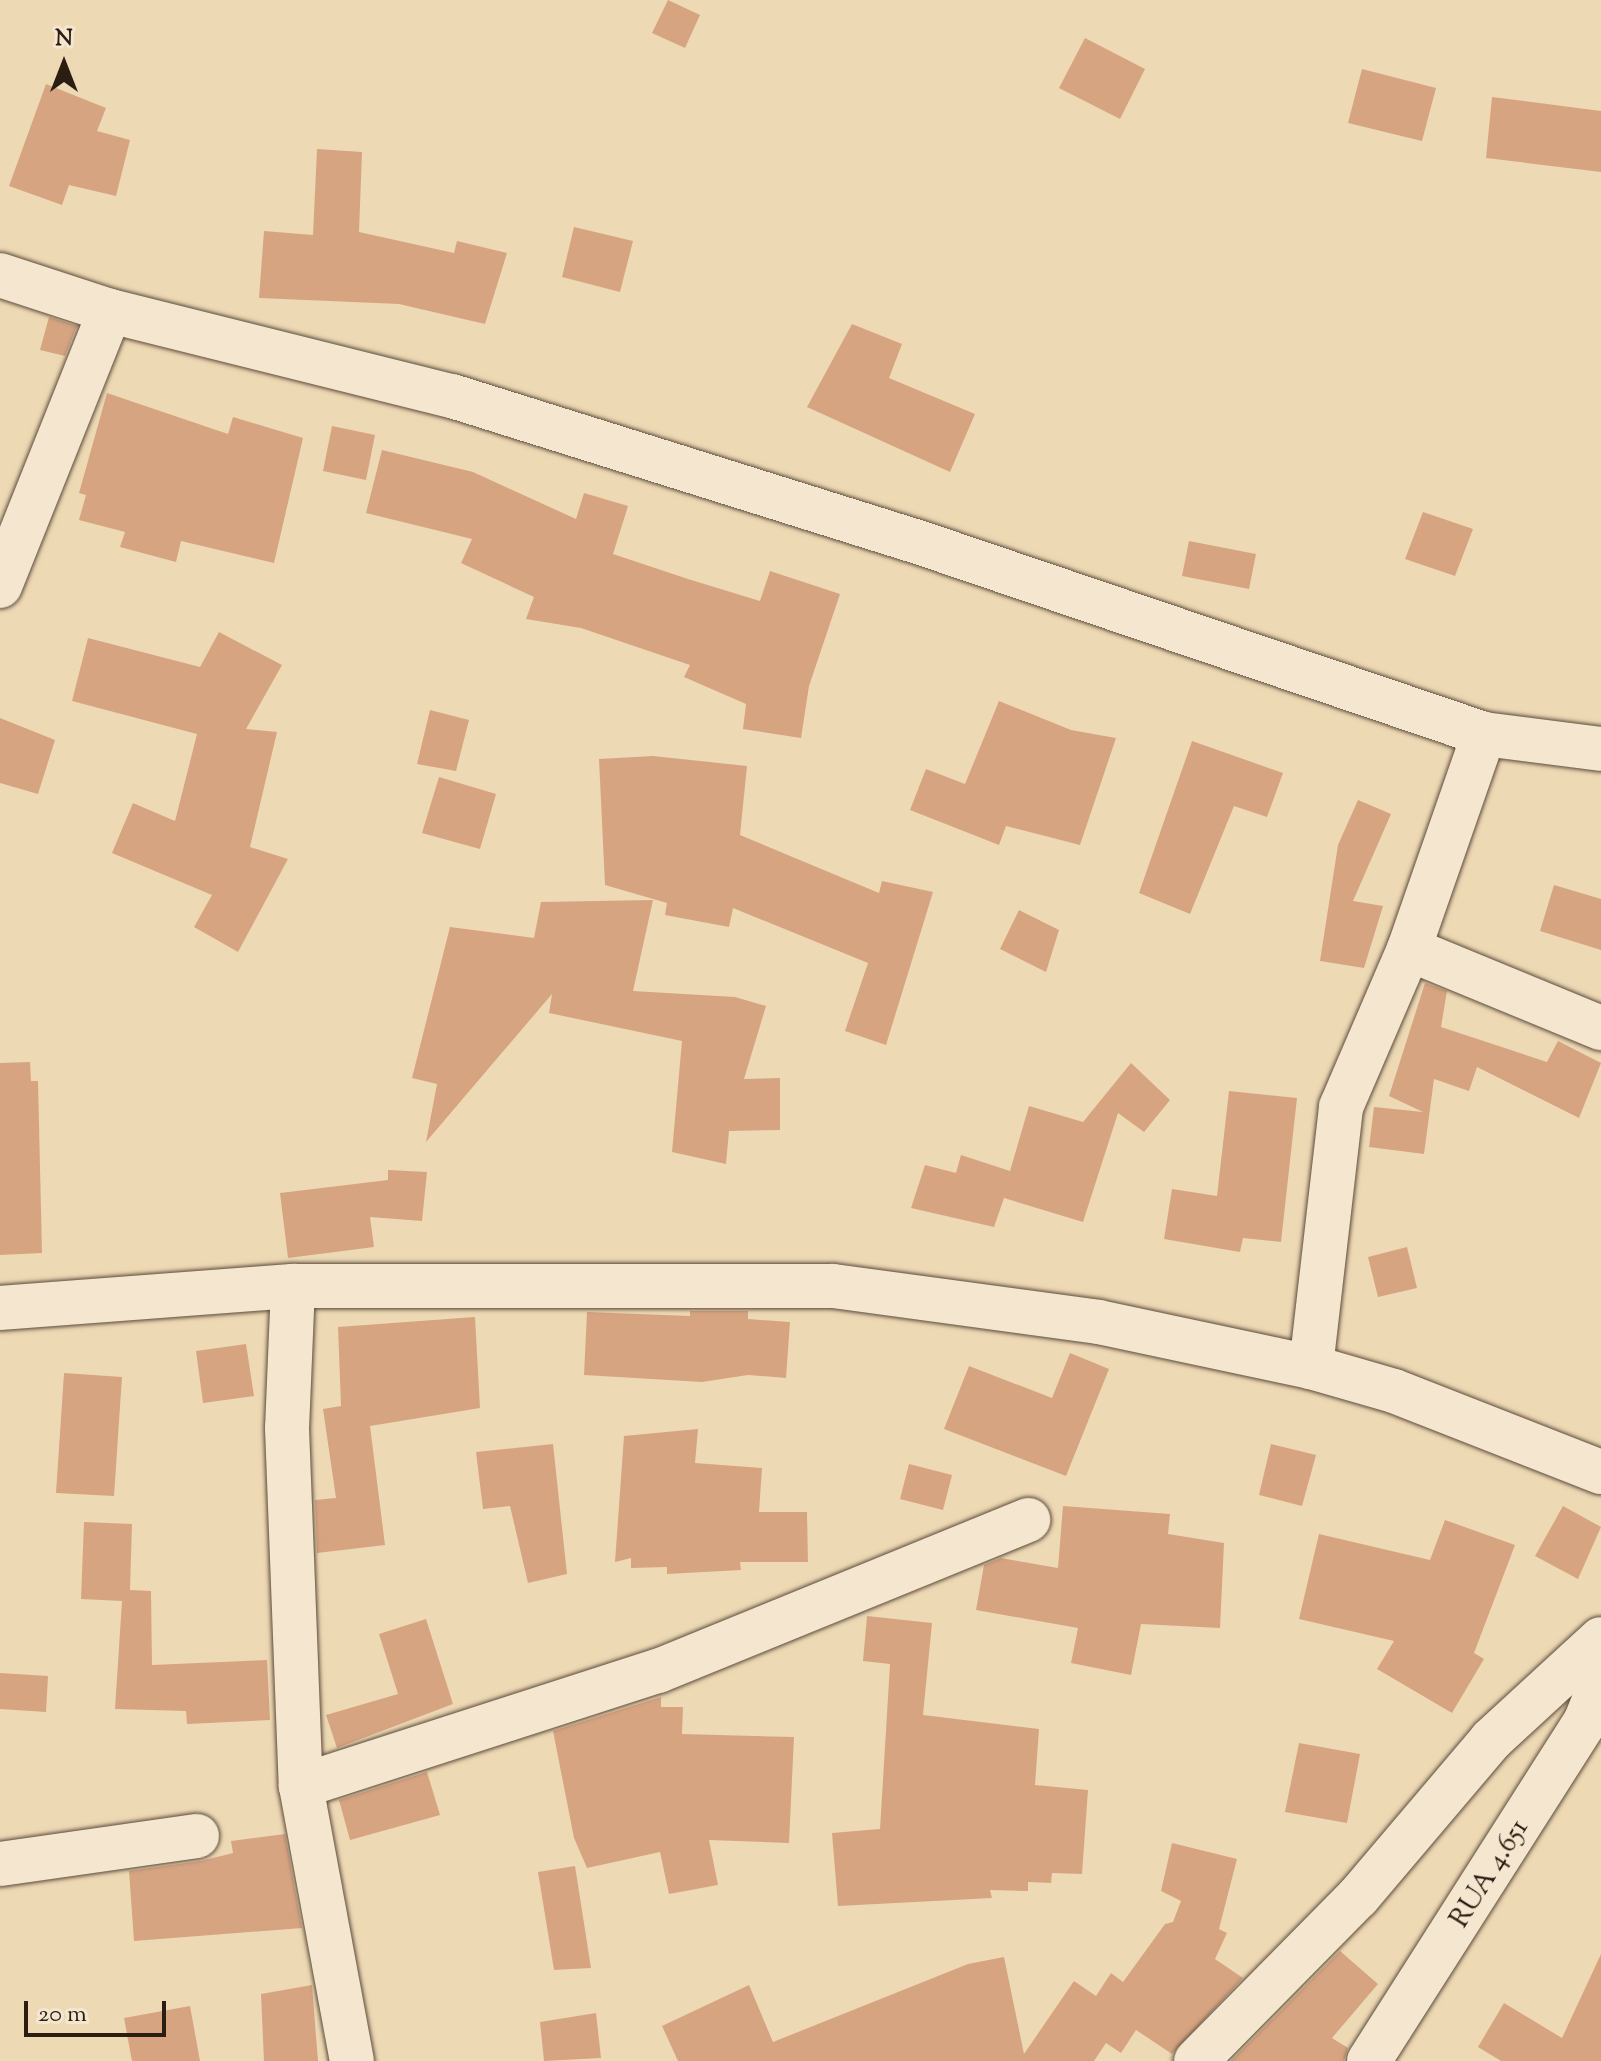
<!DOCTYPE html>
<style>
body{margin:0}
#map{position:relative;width:1601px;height:2061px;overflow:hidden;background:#eed9b5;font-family:"Sorts Mill Goudy",serif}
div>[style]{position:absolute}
.building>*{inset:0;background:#d7a482}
.roads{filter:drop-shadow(0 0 2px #5c4c3b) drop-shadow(0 0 2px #5c4c3b)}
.minor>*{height:44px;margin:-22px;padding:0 22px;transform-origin:22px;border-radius:22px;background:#f4e6cf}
span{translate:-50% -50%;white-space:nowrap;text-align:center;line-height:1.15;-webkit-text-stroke:8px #f4e6cf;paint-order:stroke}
.street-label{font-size:28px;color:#2c1d12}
.north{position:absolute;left:24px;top:24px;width:80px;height:80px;-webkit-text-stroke:6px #f4e6cf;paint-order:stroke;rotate:0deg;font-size:22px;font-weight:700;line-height:32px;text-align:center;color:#2c1d12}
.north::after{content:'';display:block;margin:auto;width:28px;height:36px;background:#2c1d12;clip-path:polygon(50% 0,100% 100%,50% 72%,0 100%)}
.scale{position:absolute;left:24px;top:2001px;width:142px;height:36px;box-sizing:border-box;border:4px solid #2c1d12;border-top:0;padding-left:10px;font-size:24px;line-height:28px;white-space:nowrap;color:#2c1d12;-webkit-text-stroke:6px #f4e6cf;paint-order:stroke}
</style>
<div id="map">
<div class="building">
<i style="clip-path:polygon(668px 0,700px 15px,685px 48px,652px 33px)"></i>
<i style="clip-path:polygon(1085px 38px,1145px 69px,1120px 119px,1059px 88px)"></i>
<i style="clip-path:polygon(1362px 69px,1436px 88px,1422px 141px,1348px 123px)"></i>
<i style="clip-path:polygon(46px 84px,106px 108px,97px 131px,130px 140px,116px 196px,69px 185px,62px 205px,9px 186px)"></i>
<i style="clip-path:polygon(1492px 97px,1601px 111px,1601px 172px,1486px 158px)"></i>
<i style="clip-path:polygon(317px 149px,362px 152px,359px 232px,454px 253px,457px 241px,507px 253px,485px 324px,399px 304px,259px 298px,264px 231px,313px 235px)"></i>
<i style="clip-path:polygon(574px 227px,633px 241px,620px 292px,562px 277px)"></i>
<i style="clip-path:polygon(49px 317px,77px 326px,65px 356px,40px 350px)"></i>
<i style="clip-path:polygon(852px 324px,902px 344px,889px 378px,975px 414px,950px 472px,807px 407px)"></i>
<i style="clip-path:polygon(107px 393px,228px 434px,233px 417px,303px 438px,274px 563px,181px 541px,176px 562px,120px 547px,125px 532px,79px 520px,86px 495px,79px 493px)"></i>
<i style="clip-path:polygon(332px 426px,375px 435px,366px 480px,323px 471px)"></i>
<i style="clip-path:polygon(382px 450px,473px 472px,576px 519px,584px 493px,628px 506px,613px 554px,688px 579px,760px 601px,770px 571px,840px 594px,809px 686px,801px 738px,743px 729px,746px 704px,684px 677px,690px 665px,581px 628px,526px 619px,534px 597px,461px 563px,472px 539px,366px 513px)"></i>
<i style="clip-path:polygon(1423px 512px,1473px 529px,1455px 576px,1405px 559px)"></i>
<i style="clip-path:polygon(1189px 541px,1256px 554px,1249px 589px,1182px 576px)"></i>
<i style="clip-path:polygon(219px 632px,282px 665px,246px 729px,277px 732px,250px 847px,288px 859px,238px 952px,194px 927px,212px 895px,112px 853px,133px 803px,175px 821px,197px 734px,72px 701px,88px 638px,200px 667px)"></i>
<i style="clip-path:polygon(999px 701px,1071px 730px,1116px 738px,1080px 845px,1006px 826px,999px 845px,910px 810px,926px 769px,965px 784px)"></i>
<i style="clip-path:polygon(430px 710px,469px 720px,456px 771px,417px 764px)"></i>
<i style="clip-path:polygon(0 718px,55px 740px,38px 794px,0 783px)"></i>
<i style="clip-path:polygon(1192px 741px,1283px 773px,1267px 817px,1234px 806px,1190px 914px,1139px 893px)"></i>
<i style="clip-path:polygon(653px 756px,747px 766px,740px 835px,879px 893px,882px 881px,933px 892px,886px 1045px,845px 1031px,868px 963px,733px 908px,729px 927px,665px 915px,667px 903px,605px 885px,599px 759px)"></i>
<i style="clip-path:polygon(439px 777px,496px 794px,480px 849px,422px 833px)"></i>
<i style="clip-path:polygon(1358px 800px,1391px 814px,1353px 901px,1383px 906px,1364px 968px,1320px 961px,1338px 845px)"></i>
<i style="clip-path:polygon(1554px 885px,1601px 899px,1601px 950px,1540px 931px)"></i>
<i style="clip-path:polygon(653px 900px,633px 991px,735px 997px,766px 1006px,744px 1079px,780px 1078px,780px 1130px,729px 1131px,726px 1164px,672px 1152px,682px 1041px,549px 1013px,552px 994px,426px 1142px,437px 1084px,412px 1078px,450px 927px,534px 938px,541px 902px)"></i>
<i style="clip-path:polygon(1019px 910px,1059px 930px,1046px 972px,1000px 949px)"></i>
<i style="clip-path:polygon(1425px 983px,1447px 991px,1441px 1027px,1547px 1062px,1558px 1041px,1601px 1063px,1579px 1118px,1477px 1067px,1469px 1091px,1434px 1079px,1424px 1154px,1369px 1147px,1374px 1107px,1423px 1112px,1389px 1096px)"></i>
<i style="clip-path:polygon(30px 1062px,31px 1081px,38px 1081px,42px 1253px,0 1255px,0 1063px)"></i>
<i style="clip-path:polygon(1131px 1063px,1170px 1100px,1144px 1132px,1118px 1113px,1083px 1222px,1004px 1198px,994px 1227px,911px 1208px,925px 1165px,956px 1173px,961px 1155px,1010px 1171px,1029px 1106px,1083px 1122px)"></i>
<i style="clip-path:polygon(1229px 1091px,1297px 1098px,1281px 1242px,1243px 1238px,1240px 1252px,1164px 1239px,1172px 1189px,1217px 1196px)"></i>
<i style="clip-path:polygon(388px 1170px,427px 1172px,422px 1221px,370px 1217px,374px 1247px,288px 1258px,280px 1193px,388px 1180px)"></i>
<i style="clip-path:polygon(1407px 1247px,1417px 1288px,1378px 1297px,1368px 1257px)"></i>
<i style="clip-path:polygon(690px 1311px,748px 1311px,748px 1319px,790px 1322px,786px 1378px,748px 1375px,702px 1382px,584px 1375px,587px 1312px,690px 1316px)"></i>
<i style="clip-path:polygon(475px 1317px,480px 1408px,370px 1426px,385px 1545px,317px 1553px,315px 1500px,336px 1498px,323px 1409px,341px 1406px,338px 1327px)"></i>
<i style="clip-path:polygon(246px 1344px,254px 1396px,203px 1403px,196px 1351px)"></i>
<i style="clip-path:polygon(1070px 1353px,1109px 1369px,1066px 1476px,944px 1429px,969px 1366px,1052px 1398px)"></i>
<i style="clip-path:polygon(64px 1373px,122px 1377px,114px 1496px,56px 1493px)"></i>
<i style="clip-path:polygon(698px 1429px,695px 1463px,762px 1468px,759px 1512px,807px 1512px,808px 1562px,740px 1562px,741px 1570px,667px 1574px,667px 1567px,631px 1568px,631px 1558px,615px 1562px,624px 1436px)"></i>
<i style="clip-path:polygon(553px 1444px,567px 1574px,528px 1583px,510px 1506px,483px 1509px,476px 1452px)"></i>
<i style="clip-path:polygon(1271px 1444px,1316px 1455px,1302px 1506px,1259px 1495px)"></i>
<i style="clip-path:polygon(909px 1464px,952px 1475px,943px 1510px,900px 1499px)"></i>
<i style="clip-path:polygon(1063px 1506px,1170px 1514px,1168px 1534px,1224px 1543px,1220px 1628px,1141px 1624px,1131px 1675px,1071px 1663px,1078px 1628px,976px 1610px,984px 1565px,1001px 1558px,1058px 1568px)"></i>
<i style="clip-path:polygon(1563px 1506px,1601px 1527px,1578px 1579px,1535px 1556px)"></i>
<i style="clip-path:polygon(1445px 1520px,1515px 1545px,1474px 1653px,1484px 1659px,1452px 1713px,1377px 1669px,1394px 1641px,1299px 1619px,1319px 1534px,1430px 1560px)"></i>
<i style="clip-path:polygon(84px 1522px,132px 1524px,130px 1590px,151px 1591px,152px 1665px,267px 1660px,270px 1720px,187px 1724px,186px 1711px,115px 1709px,122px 1601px,81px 1599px)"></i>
<i style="clip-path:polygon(867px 1616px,932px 1623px,923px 1715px,1039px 1729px,1035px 1785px,1088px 1790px,1082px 1874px,1052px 1873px,1051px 1883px,1028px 1882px,1028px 1891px,990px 1890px,992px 1898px,838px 1906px,832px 1833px,880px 1829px,890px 1664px,863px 1661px)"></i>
<i style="clip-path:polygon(426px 1619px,453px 1704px,337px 1748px,326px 1715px,398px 1694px,379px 1634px)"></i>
<i style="clip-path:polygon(0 1673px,48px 1676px,46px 1712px,0 1709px)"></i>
<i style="clip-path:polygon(661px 1697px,661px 1707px,683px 1707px,682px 1734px,794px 1737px,789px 1843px,709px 1840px,718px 1885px,669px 1894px,660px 1852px,587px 1868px,574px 1838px,553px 1731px)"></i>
<i style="clip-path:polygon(1299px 1743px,1360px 1754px,1347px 1823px,1285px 1812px)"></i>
<i style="clip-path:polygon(427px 1772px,440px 1815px,350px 1840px,339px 1800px)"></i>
<i style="clip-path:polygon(285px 1834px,302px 1928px,134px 1941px,129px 1871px,201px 1861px,233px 1853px,231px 1841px)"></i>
<i style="clip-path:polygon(1172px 1843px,1237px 1859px,1219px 1929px,1227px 1933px,1215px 1959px,1243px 1978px,1172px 2054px,1136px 2030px,1121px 2053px,1106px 2043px,1094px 2061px,678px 2061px,662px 2026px,749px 1985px,773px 2042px,968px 1964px,1004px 1957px,1024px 2054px,1074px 1981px,1096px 1996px,1111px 1973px,1123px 1982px,1165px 1924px,1173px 1922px,1181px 1901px,1161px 1891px)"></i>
<i style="clip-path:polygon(575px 1866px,591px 1968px,554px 1970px,538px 1872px)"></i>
<i style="clip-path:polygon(1340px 1951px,1378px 1984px,1332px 2038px,1348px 2048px,1344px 2061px,1231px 2061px)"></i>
<i style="clip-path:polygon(1601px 1954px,1601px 2061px,1501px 2061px,1478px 2047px,1504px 2003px,1562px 2038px)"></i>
<i style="clip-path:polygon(312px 1985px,318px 2061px,264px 2061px,261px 1994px)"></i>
<i style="clip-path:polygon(190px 2006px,200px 2061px,132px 2061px,124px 2018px)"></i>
<i style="clip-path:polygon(596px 2013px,601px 2058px,544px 2061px,540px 2022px)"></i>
</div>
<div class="roads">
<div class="minor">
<i style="left:0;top:275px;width:116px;rotate:18.1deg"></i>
<i style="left:110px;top:311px;width:352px;rotate:14deg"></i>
<i style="left:452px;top:396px;width:491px;rotate:17.4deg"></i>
<i style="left:921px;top:543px;width:595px;rotate:18.74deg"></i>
<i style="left:1484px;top:734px;width:118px;rotate:7.3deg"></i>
<i style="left:0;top:586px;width:296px;rotate:-68.2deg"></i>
<i style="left:1409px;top:949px;width:208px;rotate:22.4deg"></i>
<i style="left:293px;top:1286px;width:142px;rotate:92.4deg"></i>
<i style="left:287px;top:1428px;width:358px;rotate:87.8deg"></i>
<i style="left:301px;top:1786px;width:280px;rotate:79.5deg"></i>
<i style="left:0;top:1308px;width:294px;rotate:-4.3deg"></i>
<i style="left:293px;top:1286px;width:540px"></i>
<i style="left:833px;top:1286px;width:268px;rotate:7.7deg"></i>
<i style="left:1099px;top:1322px;width:217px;rotate:12deg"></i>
<i style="left:1311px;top:1367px;width:262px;rotate:-83.4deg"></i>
<i style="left:1341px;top:1107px;width:172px;rotate:-66.7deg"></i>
<i style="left:1409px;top:949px;width:228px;rotate:-70.8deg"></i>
<i style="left:1311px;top:1367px;width:86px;rotate:16.1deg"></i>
<i style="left:1394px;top:1391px;width:222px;rotate:21.4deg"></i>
<i style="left:301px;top:1786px;width:375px;rotate:-17.9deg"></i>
<i style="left:658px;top:1671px;width:400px;rotate:-22.2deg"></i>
<i style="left:0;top:1864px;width:199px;rotate:-8.1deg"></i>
<i style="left:1196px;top:2061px;width:231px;rotate:-45.4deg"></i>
<i style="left:1358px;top:1897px;width:206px;rotate:-49.7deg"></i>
<i style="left:1491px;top:1740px;width:149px;rotate:-42.6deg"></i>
<i style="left:1369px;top:2061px;width:404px;rotate:-57.5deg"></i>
<i style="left:1586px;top:1720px;width:41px;rotate:-68.5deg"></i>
</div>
</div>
<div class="street-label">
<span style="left:1490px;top:1874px;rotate:-58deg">RUA 4.651</span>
</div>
<div class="north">N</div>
<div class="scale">20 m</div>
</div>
